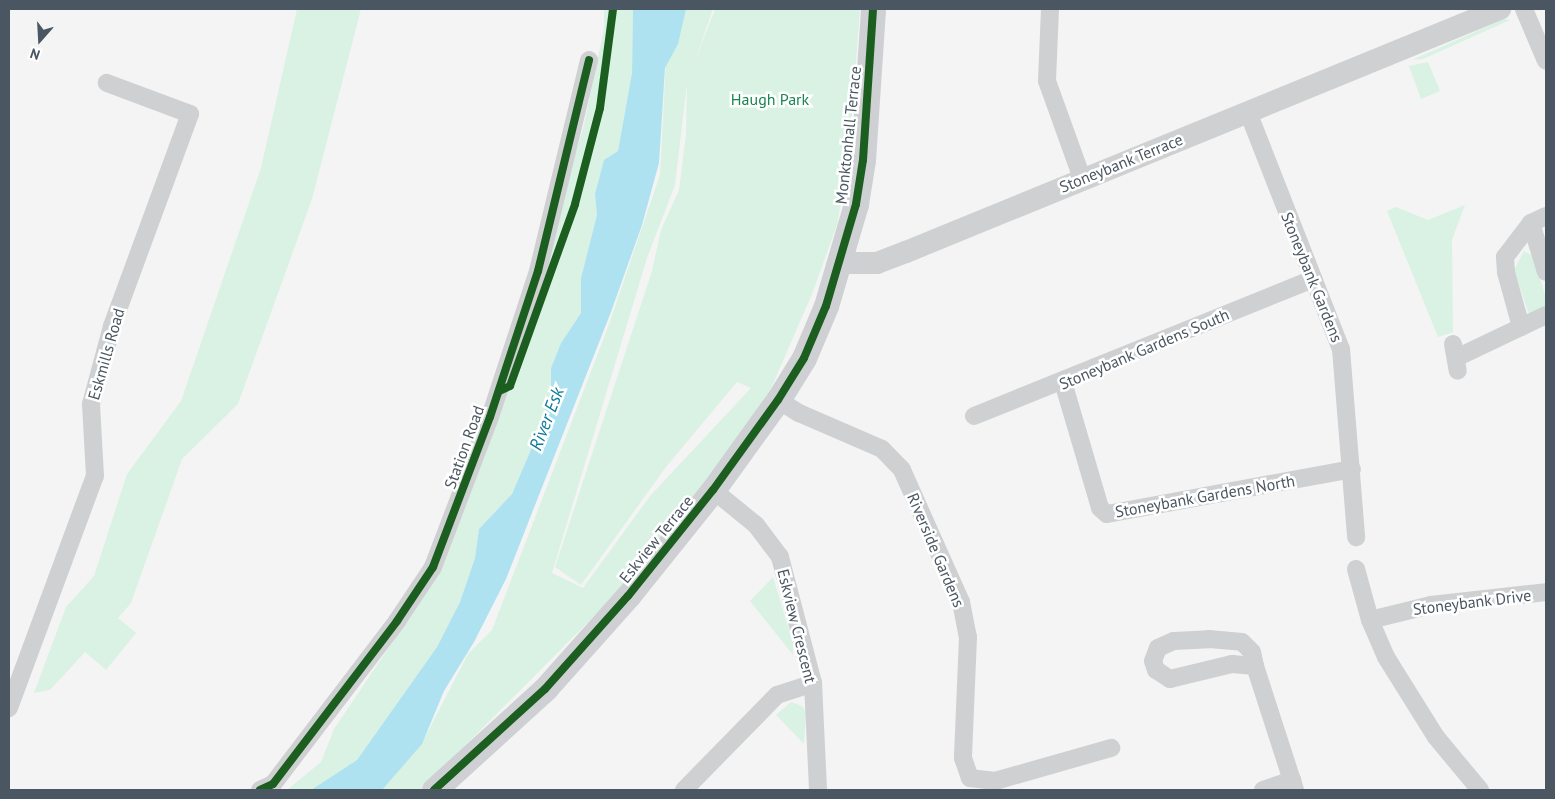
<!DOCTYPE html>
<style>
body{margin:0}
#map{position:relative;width:1555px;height:799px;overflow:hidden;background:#f4f4f4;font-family:"PT Sans",sans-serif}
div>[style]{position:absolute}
.green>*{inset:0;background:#d9f2e3}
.water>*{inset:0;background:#aee2f0}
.minor>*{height:18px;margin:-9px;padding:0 9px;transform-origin:9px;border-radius:9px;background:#ced0d2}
.tertiary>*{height:22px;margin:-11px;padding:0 11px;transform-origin:11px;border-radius:11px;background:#ced0d2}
.secondary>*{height:25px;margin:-12.5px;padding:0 12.5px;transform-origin:12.5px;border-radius:12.5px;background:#ced0d4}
.cycleway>*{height:8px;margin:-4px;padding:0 4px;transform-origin:4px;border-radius:4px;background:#1b5e20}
span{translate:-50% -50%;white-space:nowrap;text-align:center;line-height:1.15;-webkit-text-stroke:5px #fff;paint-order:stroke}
.park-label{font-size:16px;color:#17864f}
.street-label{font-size:16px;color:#4a5661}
.water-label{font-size:18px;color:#0c7c9b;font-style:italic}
.frame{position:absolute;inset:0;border:10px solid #4a5661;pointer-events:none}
.north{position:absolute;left:15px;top:15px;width:50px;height:50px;-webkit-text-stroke:4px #fff;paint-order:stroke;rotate:199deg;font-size:14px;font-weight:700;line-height:20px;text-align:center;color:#4a5661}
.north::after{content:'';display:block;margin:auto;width:18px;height:22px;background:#4a5661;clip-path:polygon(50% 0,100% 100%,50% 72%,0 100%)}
</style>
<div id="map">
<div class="green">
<i style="clip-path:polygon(297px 9px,361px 9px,312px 199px,238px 404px,182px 459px,131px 603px,118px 618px,136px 633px,106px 670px,85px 652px,50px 690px,34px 693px,66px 607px,94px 576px,127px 474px,181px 401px,261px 168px)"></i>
<i style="clip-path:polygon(604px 9px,633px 9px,632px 73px,618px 151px,604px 160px,595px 194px,597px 215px,581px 278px,581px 313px,561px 343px,551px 368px,551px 388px,538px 433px,512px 494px,479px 529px,475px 558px,460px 602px,437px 647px,357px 760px,311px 790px,287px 790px,321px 762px,334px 729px,439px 573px,508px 377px,584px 125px,604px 29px)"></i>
<i style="clip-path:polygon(evenodd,683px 9px,713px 9px,695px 61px,715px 9px,860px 9px,849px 153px,837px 225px,812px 294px,769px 393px,738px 440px,608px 602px,421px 790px,380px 790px,422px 743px,468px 654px,492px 630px,608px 327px,660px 175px,666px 61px,683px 9px,687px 83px,686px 134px,679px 190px,661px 230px,652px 271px,555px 567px,581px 585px,666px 467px,737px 382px,751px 388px,650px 496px,583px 588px,552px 573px,647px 258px,675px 185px,687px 83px)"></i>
<i style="clip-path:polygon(1504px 19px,1510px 20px,1423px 59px,1412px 60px)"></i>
<i style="clip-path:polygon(1428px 62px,1440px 91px,1421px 99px,1409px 66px)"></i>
<i style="clip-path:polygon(1465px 205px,1452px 240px,1453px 332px,1438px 337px,1387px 211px,1396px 207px,1428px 220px)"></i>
<i style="clip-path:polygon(1524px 251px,1533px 256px,1546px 298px,1546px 313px,1530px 317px,1514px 270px)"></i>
<i style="clip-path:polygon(773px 577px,793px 643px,793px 655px,750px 601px)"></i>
<i style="clip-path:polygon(791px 702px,802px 706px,806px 712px,804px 744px,776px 715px)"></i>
</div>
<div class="water">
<i style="clip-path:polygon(633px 9px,686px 9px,678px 44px,665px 68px,659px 163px,642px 225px,611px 312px,506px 579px,474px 642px,444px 691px,422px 744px,382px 790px,311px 790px,357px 760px,437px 647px,460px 602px,475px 558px,479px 529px,512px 494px,538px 433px,551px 388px,551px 368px,561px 343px,581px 313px,581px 278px,597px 215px,595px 194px,604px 160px,618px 151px,632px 73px)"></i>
</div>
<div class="minor">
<i style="left:1050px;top:9px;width:72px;rotate:92.4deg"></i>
<i style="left:1047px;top:81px;width:103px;rotate:70.2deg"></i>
<i style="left:1524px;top:9px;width:56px;rotate:67.1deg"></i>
<i style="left:1248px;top:112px;width:255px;rotate:68.6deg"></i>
<i style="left:1341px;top:349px;width:189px;rotate:85.4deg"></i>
<i style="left:1546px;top:216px;width:17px;rotate:155deg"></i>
<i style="left:1531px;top:223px;width:51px;rotate:73deg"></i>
<i style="left:1521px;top:327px;width:57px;rotate:-105.3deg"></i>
<i style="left:1506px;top:272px;width:15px;rotate:-94deg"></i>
<i style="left:1505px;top:257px;width:43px;rotate:-52.6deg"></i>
<i style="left:1453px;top:344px;width:27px;rotate:80deg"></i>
<i style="left:1456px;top:358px;width:100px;rotate:-25.5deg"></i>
<i style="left:1063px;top:382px;width:131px;rotate:73.6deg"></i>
<i style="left:1100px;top:508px;width:9px;rotate:41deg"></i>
<i style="left:1107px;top:514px;width:249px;rotate:-10.4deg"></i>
<i style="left:778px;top:400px;width:25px;rotate:32deg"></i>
<i style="left:799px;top:413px;width:90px;rotate:23.4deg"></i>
<i style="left:882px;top:449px;width:29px;rotate:46deg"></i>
<i style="left:902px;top:470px;width:145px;rotate:65.9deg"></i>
<i style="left:961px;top:602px;width:36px;rotate:79deg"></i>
<i style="left:968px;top:637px;width:121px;rotate:92.4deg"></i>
<i style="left:963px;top:758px;width:21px;rotate:71deg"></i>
<i style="left:970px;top:778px;width:25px;rotate:7deg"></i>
<i style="left:995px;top:781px;width:121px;rotate:-15.9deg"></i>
<i style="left:974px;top:416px;width:366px;rotate:-22deg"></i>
<i style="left:713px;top:490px;width:55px;rotate:39.1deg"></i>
<i style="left:756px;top:525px;width:40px;rotate:53deg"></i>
<i style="left:780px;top:557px;width:130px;rotate:75.3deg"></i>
<i style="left:813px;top:683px;width:107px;rotate:87.3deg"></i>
<i style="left:1356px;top:569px;width:53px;rotate:74.6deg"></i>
<i style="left:1370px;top:620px;width:40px;rotate:66.6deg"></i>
<i style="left:1386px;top:657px;width:94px;rotate:58deg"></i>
<i style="left:1436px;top:737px;width:69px;rotate:50.3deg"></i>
<i style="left:1370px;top:620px;width:63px;rotate:-13.8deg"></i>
<i style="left:1431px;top:605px;width:116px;rotate:-6.4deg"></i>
<i style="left:1209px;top:639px;width:33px;rotate:5deg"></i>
<i style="left:1242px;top:642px;width:14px;rotate:45deg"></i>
<i style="left:1252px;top:652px;width:14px;rotate:78deg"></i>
<i style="left:1255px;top:666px;width:23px;rotate:-175deg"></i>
<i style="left:1232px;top:664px;width:64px;rotate:166.4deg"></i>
<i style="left:1170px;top:679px;width:17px;rotate:-147deg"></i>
<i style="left:1156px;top:670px;width:9px;rotate:-108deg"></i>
<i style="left:1153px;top:661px;width:14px;rotate:-69deg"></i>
<i style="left:1158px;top:648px;width:17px;rotate:-24deg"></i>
<i style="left:1174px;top:641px;width:35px;rotate:-3deg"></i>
<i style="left:1255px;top:666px;width:130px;rotate:72.1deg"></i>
<i style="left:9px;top:708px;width:247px;rotate:-69.7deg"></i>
<i style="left:95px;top:476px;width:72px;rotate:-93.2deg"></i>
<i style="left:91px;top:404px;width:81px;rotate:-74.9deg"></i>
<i style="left:112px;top:326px;width:226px;rotate:-69.8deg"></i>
<i style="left:190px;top:114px;width:89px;rotate:-159.5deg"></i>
<i style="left:260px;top:790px;width:14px;rotate:-25deg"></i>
<i style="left:273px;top:784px;width:205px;rotate:-52.7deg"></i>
<i style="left:397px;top:621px;width:65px;rotate:-56.3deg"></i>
<i style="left:433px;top:567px;width:160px;rotate:-69.2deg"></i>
<i style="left:490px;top:417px;width:154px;rotate:-71.8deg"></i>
<i style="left:538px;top:271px;width:217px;rotate:-76.4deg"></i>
<i style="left:684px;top:790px;width:133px;rotate:-45.6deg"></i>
<i style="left:777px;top:695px;width:38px;rotate:-18deg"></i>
<i style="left:1263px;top:790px;width:31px;rotate:-19deg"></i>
</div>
<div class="tertiary">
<i style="left:840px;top:263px;width:37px"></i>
<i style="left:877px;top:263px;width:31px;rotate:-21deg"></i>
<i style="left:906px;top:252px;width:642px;rotate:-22.25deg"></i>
</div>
<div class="secondary">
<i style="left:434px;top:790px;width:150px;rotate:-42.3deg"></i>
<i style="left:545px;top:689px;width:125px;rotate:-48.3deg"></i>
<i style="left:628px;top:596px;width:136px;rotate:-51.3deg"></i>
<i style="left:713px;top:490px;width:111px;rotate:-54.2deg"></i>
<i style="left:778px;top:400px;width:49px;rotate:-58.2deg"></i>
<i style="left:804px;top:358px;width:56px;rotate:-67.1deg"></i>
<i style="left:826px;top:306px;width:106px;rotate:-73.6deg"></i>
<i style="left:856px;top:204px;width:45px;rotate:-81deg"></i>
<i style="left:863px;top:160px;width:151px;rotate:-86.2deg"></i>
</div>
<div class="cycleway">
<i style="left:499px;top:391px;width:12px;rotate:-24deg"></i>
<i style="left:510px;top:386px;width:193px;rotate:-70.3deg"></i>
<i style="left:575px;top:204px;width:99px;rotate:-75.4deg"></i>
<i style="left:600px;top:108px;width:100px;rotate:-82.5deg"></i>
<i style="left:260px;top:790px;width:14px;rotate:-25deg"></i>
<i style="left:273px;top:784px;width:205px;rotate:-52.7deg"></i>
<i style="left:397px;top:621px;width:65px;rotate:-56.3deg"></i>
<i style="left:433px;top:567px;width:160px;rotate:-69.2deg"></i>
<i style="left:490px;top:417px;width:154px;rotate:-71.8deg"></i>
<i style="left:538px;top:271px;width:217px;rotate:-76.4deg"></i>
<i style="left:434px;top:790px;width:150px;rotate:-42.3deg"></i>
<i style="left:545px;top:689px;width:125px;rotate:-48.3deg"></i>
<i style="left:628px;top:596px;width:136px;rotate:-51.3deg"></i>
<i style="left:713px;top:490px;width:111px;rotate:-54.2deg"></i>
<i style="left:778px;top:400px;width:49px;rotate:-58.2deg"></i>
<i style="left:804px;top:358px;width:56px;rotate:-67.1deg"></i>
<i style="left:826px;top:306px;width:106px;rotate:-73.6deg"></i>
<i style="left:856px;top:204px;width:45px;rotate:-81deg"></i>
<i style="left:863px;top:160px;width:151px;rotate:-86.2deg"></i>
</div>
<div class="park-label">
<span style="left:770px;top:99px">Haugh Park</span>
</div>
<div class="street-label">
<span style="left:848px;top:135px;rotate:-84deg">Monktonhall Terrace</span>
<span style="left:1121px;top:163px;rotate:-22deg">Stoneybank Terrace</span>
<span style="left:1312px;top:277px;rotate:68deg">Stoneybank Gardens</span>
<span style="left:1144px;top:349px;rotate:-23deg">Stoneybank Gardens South</span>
<span style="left:106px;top:354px;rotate:-74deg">Eskmills Road</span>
<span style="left:464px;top:447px;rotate:-70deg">Station Road</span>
<span style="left:1205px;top:496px;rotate:-10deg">Stoneybank Gardens North</span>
<span style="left:656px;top:539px;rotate:-51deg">Eskview Terrace</span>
<span style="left:936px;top:550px;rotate:67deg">Riverside Gardens</span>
<span style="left:1472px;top:602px;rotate:-7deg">Stoneybank Drive</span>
<span style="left:797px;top:626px;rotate:76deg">Eskview Crescent</span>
</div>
<div class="water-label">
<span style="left:547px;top:419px;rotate:-69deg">River Esk</span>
</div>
<div class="frame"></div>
<div class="north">N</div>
</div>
